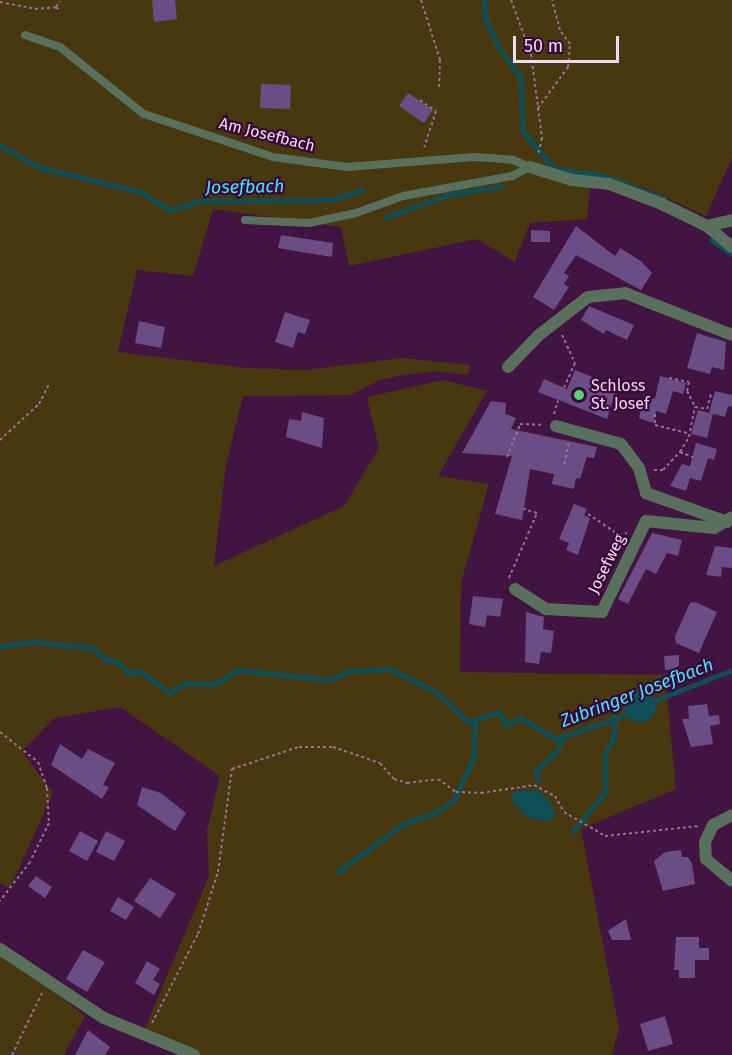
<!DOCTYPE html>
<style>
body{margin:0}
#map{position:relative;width:732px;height:1055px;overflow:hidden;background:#421442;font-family:"Fira Sans",sans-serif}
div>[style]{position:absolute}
.green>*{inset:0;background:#48380f}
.water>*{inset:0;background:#0f5058}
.round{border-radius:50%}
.stream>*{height:4.5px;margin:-2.25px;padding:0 2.25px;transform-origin:2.25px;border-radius:2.25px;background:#0f5058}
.building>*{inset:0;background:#6b4d86}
.path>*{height:2px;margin-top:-1px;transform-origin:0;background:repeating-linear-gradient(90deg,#967196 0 3px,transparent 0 6px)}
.lane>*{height:8px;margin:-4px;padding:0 4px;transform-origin:4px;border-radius:4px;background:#59715c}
.street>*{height:12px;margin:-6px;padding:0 6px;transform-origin:6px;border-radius:6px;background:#59715c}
.dots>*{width:16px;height:16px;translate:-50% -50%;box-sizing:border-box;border:3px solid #370837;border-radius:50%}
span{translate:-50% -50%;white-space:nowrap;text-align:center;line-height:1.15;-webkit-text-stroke:4.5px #370837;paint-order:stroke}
.street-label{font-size:16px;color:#f5d8f3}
.poi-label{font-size:16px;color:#f5d8f3}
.left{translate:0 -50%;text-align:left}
.water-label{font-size:18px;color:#41e9fe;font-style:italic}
.scale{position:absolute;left:513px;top:36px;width:106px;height:27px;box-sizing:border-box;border:3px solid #f5d8f3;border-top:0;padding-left:8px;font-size:18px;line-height:21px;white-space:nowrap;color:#f5d8f3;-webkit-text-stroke:4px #370837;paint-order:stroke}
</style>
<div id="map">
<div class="green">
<i style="clip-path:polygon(evenodd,0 0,732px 0,732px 158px,706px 216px,643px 187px,591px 177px,587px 219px,530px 223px,515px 262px,477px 239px,349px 266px,341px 227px,213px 209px,193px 276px,137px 270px,118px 352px,247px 368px,306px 370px,402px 358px,470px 365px,468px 375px,438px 371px,403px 375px,380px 380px,350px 395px,243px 396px,226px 465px,214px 566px,344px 506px,379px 448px,367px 397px,443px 380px,487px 391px,438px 476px,489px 484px,461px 583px,460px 672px,665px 675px,676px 789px,581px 829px,619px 1028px,612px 1055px,191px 1055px,142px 1035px,209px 876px,207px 830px,220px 776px,120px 707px,54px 718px,22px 751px,53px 793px,10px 888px,0 883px,0 0,539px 790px,546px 822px,525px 816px,515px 791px,539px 790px)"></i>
<i style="clip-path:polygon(0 949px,85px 1016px,64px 1055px,0 1055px)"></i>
</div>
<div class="water">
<i class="round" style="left:624px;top:690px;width:32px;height:32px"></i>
<i style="clip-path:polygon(539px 790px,553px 806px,555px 817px,546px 822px,525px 816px,510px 798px,515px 791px)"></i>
</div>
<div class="stream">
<i style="left:485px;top:0;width:19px;rotate:87deg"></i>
<i style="left:486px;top:19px;width:31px;rotate:65deg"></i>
<i style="left:499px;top:47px;width:37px;rotate:54deg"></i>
<i style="left:521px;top:77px;width:54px;rotate:87.9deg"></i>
<i style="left:523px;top:131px;width:47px;rotate:50.2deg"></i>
<i style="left:0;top:145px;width:44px;rotate:30.1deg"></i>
<i style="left:38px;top:167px;width:106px;rotate:13.6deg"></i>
<i style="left:141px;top:192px;width:34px;rotate:32deg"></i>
<i style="left:170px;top:210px;width:30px;rotate:-17deg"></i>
<i style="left:199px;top:201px;width:132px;rotate:-0.4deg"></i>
<i style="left:331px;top:200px;width:32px;rotate:-18deg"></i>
<i style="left:551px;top:168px;width:56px;rotate:8.3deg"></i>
<i style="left:606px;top:176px;width:63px;rotate:21.3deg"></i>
<i style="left:386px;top:217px;width:66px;rotate:-19.5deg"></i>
<i style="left:448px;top:195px;width:54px;rotate:-9.6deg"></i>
<i style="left:712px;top:240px;width:24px;rotate:35deg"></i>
<i style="left:0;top:646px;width:35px;rotate:-7deg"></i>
<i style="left:35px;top:642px;width:59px;rotate:5.8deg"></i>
<i style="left:94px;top:648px;width:16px;rotate:45deg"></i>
<i style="left:105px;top:659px;width:16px;rotate:15deg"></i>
<i style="left:120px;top:663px;width:13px;rotate:51deg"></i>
<i style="left:128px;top:673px;width:12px;rotate:-9deg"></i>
<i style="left:140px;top:671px;width:37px;rotate:36deg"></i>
<i style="left:170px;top:693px;width:18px;rotate:-34deg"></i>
<i style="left:185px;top:683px;width:30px;rotate:2deg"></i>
<i style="left:215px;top:684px;width:27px;rotate:-31deg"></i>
<i style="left:238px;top:670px;width:91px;rotate:6.3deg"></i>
<i style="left:328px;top:680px;width:24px;rotate:-22deg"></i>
<i style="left:350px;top:671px;width:40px;rotate:-2.9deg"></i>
<i style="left:390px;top:669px;width:48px;rotate:26deg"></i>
<i style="left:433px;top:690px;width:48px;rotate:41.6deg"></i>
<i style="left:469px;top:722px;width:32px;rotate:-18deg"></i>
<i style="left:499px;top:712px;width:15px;rotate:58deg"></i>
<i style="left:507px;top:725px;width:15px;rotate:-28deg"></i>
<i style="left:520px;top:718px;width:43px;rotate:29.6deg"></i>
<i style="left:557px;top:739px;width:75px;rotate:-19.4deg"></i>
<i style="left:654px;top:701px;width:84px;rotate:-21.7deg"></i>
<i style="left:538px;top:781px;width:11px;rotate:-100deg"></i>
<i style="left:536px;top:770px;width:28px;rotate:-42deg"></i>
<i style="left:557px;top:751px;width:16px;rotate:-68deg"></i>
<i style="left:573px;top:831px;width:50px;rotate:-50.6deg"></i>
<i style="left:605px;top:792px;width:37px;rotate:-90deg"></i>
<i style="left:605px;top:755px;width:20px;rotate:-63deg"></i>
<i style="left:614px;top:737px;width:20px;rotate:-90deg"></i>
<i style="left:338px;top:872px;width:81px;rotate:-36.4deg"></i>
<i style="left:403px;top:824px;width:34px;rotate:-19deg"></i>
<i style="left:435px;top:813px;width:23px;rotate:-34deg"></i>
<i style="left:454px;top:800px;width:45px;rotate:-65.1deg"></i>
<i style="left:473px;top:759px;width:37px;rotate:-87deg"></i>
</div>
<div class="building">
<i style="clip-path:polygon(152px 0,175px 0,177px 19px,154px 22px)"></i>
<i style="clip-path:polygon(261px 84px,291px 85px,290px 109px,260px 108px)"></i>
<i style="clip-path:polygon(408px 93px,433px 110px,424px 123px,399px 106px)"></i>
<i style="clip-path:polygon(576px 226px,615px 256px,620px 248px,641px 261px,652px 273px,641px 290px,576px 255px,564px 273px,569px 276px,564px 284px,569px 287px,554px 310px,533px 297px)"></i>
<i style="clip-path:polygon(531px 230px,550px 231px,550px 242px,531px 242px)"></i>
<i style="clip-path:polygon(281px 235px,333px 243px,332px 257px,278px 248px)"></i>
<i style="clip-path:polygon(589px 306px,634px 325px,627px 340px,606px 330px,604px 334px,581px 320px)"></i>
<i style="clip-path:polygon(285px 312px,310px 320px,305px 334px,298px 332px,293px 348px,275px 342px)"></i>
<i style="clip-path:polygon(139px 321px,165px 327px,161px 348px,135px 343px)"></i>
<i style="clip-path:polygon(697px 333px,726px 342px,724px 370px,712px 367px,710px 374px,687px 368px)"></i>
<i style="clip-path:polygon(575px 370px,617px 387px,607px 419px,538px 392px,544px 379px,567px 389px)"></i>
<i style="clip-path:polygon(660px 376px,686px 383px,683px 394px,673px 391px,666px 414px,656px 411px,653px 423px,639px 418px,644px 396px,655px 399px)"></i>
<i style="clip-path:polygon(715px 391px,732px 395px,732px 407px,728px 406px,725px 417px,709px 413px)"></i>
<i style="clip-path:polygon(491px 401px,506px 403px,505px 414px,516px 418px,511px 429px,597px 447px,594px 458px,587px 457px,580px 479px,576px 478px,574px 489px,552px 484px,554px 474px,530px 469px,522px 520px,495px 514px,512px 456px,462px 453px)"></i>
<i style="clip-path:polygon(698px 410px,713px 414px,707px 438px,691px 434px)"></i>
<i style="clip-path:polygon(302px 412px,324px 418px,322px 448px,286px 437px,289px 419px,301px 421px)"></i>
<i style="clip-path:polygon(696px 443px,717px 449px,714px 460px,708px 458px,701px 481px,690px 478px,686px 491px,670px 486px,682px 464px,690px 466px)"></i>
<i style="clip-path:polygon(574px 504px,587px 509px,584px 515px,590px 518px,578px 555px,566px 550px,569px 543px,559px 539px)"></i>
<i style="clip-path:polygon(652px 533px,682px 540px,678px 556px,667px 553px,656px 574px,646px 569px,628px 604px,618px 599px)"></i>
<i style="clip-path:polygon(715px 546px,732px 548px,732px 568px,722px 567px,721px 577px,706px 575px)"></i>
<i style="clip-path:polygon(473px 596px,503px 599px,500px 617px,487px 615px,485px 627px,469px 624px)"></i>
<i style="clip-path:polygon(695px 602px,717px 612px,699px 653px,676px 643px,675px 636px,690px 603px)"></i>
<i style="clip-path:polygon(526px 612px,544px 617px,543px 629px,554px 631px,551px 653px,541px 652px,539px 664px,525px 662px)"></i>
<i style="clip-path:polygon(679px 655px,679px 669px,665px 670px,664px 656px)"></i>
<i style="clip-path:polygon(707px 704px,709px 716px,719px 715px,720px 724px,710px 726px,713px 744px,691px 747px,682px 719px,689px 719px,688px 706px)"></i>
<i style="clip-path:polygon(60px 744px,82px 759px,88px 749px,115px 763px,103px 785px,109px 787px,102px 799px,51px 765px)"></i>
<i style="clip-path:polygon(142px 787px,161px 793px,186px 813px,175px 831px,137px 805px)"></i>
<i style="clip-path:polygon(80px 831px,98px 841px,87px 861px,69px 851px)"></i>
<i style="clip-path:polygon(106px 831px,125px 841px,114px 861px,96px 852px)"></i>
<i style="clip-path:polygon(681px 850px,682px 857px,688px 857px,692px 864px,695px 884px,663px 891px,654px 861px,665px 852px)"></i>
<i style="clip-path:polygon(36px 876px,52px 887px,45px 898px,28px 886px)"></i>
<i style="clip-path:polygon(150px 878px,176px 894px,160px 918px,134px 901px)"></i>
<i style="clip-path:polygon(118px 897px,134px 907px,126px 920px,110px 911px)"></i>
<i style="clip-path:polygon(626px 919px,631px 940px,612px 940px,608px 931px)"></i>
<i style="clip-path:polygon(676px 937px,699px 937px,699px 948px,709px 948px,709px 960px,695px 960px,695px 978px,679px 978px,679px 970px,674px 970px)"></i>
<i style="clip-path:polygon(83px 950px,105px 962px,87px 992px,66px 979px)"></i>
<i style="clip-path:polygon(147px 961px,160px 969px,153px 980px,160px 984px,154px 995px,135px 983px)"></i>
<i style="clip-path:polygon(665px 1016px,673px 1044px,648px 1051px,640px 1024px)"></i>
<i style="clip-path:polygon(88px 1030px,110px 1047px,105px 1055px,75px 1055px)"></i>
</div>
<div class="path">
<i style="left:421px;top:0;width:63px;rotate:72.4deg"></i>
<i style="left:440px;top:60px;width:29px;rotate:92deg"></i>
<i style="left:511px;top:0;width:58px;rotate:69.7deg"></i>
<i style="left:531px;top:54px;width:85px;rotate:82.5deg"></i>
<i style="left:542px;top:138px;width:17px;rotate:103deg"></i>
<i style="left:0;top:2px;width:36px;rotate:11deg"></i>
<i style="left:35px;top:9px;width:21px;rotate:-5deg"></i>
<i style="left:56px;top:7px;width:6px;rotate:45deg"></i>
<i style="left:56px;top:7px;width:7px;rotate:-56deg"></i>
<i style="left:420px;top:100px;width:19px;rotate:35deg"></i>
<i style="left:436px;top:111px;width:38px;rotate:108deg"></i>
<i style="left:538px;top:108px;width:51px;rotate:-53.8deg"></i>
<i style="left:568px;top:67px;width:23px;rotate:-85deg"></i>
<i style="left:570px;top:44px;width:17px;rotate:-126deg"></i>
<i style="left:560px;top:30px;width:31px;rotate:-105deg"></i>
<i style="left:562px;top:335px;width:31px;rotate:65deg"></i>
<i style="left:575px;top:363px;width:27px;rotate:114deg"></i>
<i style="left:669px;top:378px;width:20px;rotate:11deg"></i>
<i style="left:689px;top:382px;width:9px;rotate:103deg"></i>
<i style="left:687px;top:391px;width:18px;rotate:63deg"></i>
<i style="left:554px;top:414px;width:14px;rotate:-73deg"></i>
<i style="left:655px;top:414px;width:11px;rotate:90deg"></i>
<i style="left:655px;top:425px;width:36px;rotate:14deg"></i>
<i style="left:0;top:440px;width:53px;rotate:-42.7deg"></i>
<i style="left:39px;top:404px;width:22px;rotate:-63deg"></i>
<i style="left:680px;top:452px;width:14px;rotate:21deg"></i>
<i style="left:507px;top:457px;width:35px;rotate:-68deg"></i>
<i style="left:520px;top:424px;width:24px;rotate:2deg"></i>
<i style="left:564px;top:464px;width:23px;rotate:-77deg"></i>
<i style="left:654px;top:470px;width:9px"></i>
<i style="left:663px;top:470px;width:25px;rotate:-47deg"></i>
<i style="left:680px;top:452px;width:17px;rotate:-59deg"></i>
<i style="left:689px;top:437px;width:31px;rotate:-79deg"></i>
<i style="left:695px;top:407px;width:12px;rotate:9deg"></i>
<i style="left:707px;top:409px;width:16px;rotate:-75deg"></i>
<i style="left:588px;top:514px;width:37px;rotate:34deg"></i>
<i style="left:619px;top:535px;width:8px;rotate:-14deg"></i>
<i style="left:509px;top:578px;width:71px;rotate:-66.7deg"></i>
<i style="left:537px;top:513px;width:14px;rotate:-163deg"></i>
<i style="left:0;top:732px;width:48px;rotate:38.3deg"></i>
<i style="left:38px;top:762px;width:28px;rotate:71deg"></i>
<i style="left:47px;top:788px;width:35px;rotate:87deg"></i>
<i style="left:49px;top:823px;width:43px;rotate:116deg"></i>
<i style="left:30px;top:862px;width:49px;rotate:127.6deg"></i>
<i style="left:152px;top:1023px;width:100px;rotate:-62.7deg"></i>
<i style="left:198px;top:934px;width:65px;rotate:-72.1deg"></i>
<i style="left:218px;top:872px;width:104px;rotate:-82.3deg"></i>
<i style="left:232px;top:769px;width:71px;rotate:-18.2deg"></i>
<i style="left:299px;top:747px;width:34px"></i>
<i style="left:333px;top:747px;width:50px;rotate:18.8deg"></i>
<i style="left:380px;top:763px;width:21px;rotate:49deg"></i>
<i style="left:394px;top:779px;width:14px;rotate:17deg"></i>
<i style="left:407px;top:783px;width:31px;rotate:-7deg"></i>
<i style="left:438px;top:779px;width:22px;rotate:36deg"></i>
<i style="left:456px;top:792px;width:25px;rotate:2deg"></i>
<i style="left:481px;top:793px;width:54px;rotate:-8.6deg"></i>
<i style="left:534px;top:785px;width:24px;rotate:28deg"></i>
<i style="left:555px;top:796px;width:18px;rotate:61deg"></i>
<i style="left:564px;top:812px;width:48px;rotate:30.3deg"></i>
<i style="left:605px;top:836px;width:94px;rotate:-6.1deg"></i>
<i style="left:12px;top:1055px;width:69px;rotate:-64.2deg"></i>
</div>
<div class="lane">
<i style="left:25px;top:35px;width:37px;rotate:19deg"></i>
<i style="left:60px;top:47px;width:107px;rotate:38.6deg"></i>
<i style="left:144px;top:114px;width:136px;rotate:18.4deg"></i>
<i style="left:273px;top:157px;width:75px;rotate:7.7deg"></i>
<i style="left:347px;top:167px;width:127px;rotate:-4.5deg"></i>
<i style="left:474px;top:157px;width:39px;rotate:4deg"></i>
<i style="left:513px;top:160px;width:18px;rotate:22deg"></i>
<i style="left:245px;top:220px;width:64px;rotate:2.7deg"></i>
<i style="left:309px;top:223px;width:48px;rotate:-12deg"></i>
<i style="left:356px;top:213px;width:50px;rotate:-19.9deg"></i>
<i style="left:403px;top:196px;width:111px;rotate:-10.4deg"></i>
<i style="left:512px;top:176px;width:20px;rotate:-27deg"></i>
</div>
<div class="street">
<i style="left:530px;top:167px;width:44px;rotate:17.2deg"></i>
<i style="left:572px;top:180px;width:37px;rotate:6deg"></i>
<i style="left:609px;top:184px;width:57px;rotate:20.7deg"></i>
<i style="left:662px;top:204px;width:50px;rotate:26.1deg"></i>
<i style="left:707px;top:226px;width:33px;rotate:40deg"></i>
<i style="left:707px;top:226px;width:26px;rotate:-13deg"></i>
<i style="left:508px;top:367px;width:45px;rotate:-45.9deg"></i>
<i style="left:539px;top:335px;width:62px;rotate:-37.8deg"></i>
<i style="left:588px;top:297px;width:37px;rotate:-6deg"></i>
<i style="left:625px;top:293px;width:115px;rotate:21.4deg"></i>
<i style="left:556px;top:426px;width:67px;rotate:15.5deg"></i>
<i style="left:621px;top:444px;width:30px;rotate:53deg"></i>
<i style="left:639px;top:468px;width:26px;rotate:74deg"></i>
<i style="left:646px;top:493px;width:86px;rotate:19.7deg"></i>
<i style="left:515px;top:589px;width:37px;rotate:33deg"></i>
<i style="left:546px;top:609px;width:56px;rotate:3.1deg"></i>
<i style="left:602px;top:612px;width:101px;rotate:-64.2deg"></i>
<i style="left:646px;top:521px;width:68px;rotate:5.9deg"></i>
<i style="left:714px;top:528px;width:21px;rotate:-31deg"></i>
<i style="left:732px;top:815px;width:21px;rotate:152deg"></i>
<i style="left:713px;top:825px;width:19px;rotate:115deg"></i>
<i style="left:705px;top:842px;width:17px;rotate:87deg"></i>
<i style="left:706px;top:859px;width:34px;rotate:40deg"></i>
<i style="left:0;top:949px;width:125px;rotate:33.6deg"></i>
<i style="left:104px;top:1018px;width:97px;rotate:22.3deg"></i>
</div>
<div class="dots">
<i style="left:579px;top:395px;background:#56d671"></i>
</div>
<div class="street-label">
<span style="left:267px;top:135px;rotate:14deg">Am Josefbach</span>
<span style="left:607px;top:564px;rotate:-64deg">Josefweg</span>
</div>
<div class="poi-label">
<span class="left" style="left:591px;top:395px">Schloss<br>St. Josef</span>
</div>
<div class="water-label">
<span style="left:245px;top:187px;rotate:-1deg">Josefbach</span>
<span style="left:637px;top:693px;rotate:-21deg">Zubringer Josefbach</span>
</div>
<div class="scale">50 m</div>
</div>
